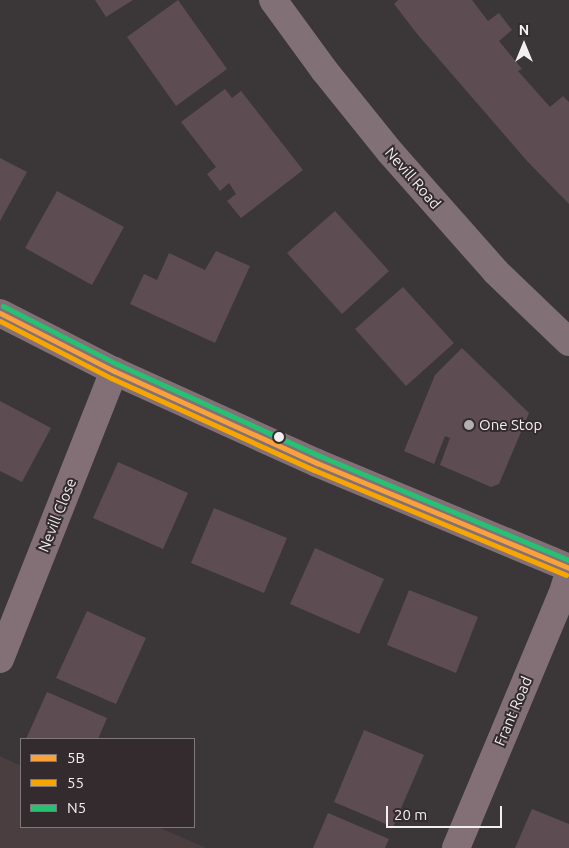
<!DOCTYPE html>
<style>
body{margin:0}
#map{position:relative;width:569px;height:848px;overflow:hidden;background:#3b3738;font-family:Ubuntu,sans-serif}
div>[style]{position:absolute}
.built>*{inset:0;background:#4a3e41}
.building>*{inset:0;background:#5d4c52}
.minor>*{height:28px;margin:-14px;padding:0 14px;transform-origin:14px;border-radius:14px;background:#827076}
.primary>*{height:28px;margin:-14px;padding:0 14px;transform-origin:14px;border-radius:14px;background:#817176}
.bus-1>*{height:5px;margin:-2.5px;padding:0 2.5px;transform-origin:2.5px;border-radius:2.5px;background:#f9a23c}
.bus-2>*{height:5px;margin:-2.5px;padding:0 2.5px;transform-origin:2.5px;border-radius:2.5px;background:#f7a600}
.bus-3>*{height:5px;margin:-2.5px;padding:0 2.5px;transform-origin:2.5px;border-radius:2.5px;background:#26c172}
.dots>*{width:14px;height:14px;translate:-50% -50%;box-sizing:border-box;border:2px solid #332b2d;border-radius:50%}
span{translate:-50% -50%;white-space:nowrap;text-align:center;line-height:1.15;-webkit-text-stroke:4px #332b2d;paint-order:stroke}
.street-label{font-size:15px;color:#f3eef0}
.poi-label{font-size:15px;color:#f3eef0}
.left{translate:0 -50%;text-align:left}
.legend{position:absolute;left:20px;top:738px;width:175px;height:90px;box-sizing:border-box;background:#332b2d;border:1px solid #80797b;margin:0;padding:6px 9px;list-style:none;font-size:15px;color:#f3eef0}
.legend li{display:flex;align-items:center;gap:10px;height:25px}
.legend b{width:25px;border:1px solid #80797b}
.north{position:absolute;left:499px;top:20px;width:50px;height:50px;-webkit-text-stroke:4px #332b2d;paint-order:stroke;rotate:0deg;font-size:14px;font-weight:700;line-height:20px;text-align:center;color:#f3eef0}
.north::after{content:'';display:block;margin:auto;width:18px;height:22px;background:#f3eef0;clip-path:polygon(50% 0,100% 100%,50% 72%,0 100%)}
.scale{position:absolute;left:386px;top:806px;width:116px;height:22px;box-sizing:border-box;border:2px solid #f3eef0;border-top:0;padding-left:6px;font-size:15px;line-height:18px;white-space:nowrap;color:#f3eef0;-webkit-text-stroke:4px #332b2d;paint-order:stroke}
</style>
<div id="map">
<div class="built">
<i style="clip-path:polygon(0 756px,21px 766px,21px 827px,158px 827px,206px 848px,0 848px)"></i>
</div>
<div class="building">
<i style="clip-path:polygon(95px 0,133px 0,106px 17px)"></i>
<i style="clip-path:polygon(178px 0,227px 69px,176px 106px,127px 37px)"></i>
<i style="clip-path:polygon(398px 0,472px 0,488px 21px,499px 13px,512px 30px,499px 41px,522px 69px,518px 71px,550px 107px,563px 96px,569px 102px,569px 204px,527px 161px,418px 35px,394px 4px)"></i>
<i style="clip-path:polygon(225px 89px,232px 98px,241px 91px,303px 170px,241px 218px,227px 201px,236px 194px,229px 183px,220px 191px,207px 174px,216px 167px,181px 122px)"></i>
<i style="clip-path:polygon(0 158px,27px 172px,0 221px)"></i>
<i style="clip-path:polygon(57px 191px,124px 227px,92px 285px,25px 248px)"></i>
<i style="clip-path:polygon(335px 211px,389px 271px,342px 314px,287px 253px)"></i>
<i style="clip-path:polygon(216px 251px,250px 266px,215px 343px,130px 304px,144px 274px,157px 280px,169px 253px,205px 270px)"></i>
<i style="clip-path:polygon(403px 287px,454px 343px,406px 386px,355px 329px)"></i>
<i style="clip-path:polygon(462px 348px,529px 413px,499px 484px,491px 487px,440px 465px,450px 438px,445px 436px,434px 464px,404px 451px,435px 375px)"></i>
<i style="clip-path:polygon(0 401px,51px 428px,22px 482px,0 471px)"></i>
<i style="clip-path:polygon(118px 462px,188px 493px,163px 549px,93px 518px)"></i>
<i style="clip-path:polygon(214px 508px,287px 538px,264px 593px,191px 563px)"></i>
<i style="clip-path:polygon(315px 548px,384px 579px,359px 634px,290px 604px)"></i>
<i style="clip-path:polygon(409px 590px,478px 617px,456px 673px,387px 645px)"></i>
<i style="clip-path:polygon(87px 611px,146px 638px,116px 704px,56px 678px)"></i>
<i style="clip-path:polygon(47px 692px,107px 718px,98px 739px,26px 739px)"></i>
<i style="clip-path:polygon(364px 730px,424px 755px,393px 827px,334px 802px)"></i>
<i style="clip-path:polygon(532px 809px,569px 824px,569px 848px,515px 848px)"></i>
<i style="clip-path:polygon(328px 813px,389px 839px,385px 848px,313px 848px)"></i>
</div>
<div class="minor">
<i style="left:0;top:313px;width:128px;rotate:27deg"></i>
<i style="left:114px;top:371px;width:223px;rotate:24.4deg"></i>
<i style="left:317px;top:463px;width:273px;rotate:22.6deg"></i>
<i style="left:0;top:659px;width:310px;rotate:-68.4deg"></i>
<i style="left:456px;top:848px;width:274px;rotate:-67.3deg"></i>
<i style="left:562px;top:595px;width:23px;rotate:-72deg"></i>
</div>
<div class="primary">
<i style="left:273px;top:0;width:87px;rotate:53.9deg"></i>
<i style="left:324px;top:70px;width:105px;rotate:51.2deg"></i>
<i style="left:390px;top:152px;width:160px;rotate:48.5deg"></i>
<i style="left:496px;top:272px;width:101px;rotate:43.8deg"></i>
</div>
<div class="bus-1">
<i style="left:0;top:313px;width:128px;rotate:27deg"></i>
<i style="left:114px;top:371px;width:223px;rotate:24.4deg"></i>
<i style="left:317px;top:463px;width:273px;rotate:22.6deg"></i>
</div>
<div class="bus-2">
<i style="left:0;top:321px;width:125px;rotate:27.2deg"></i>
<i style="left:111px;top:378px;width:223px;rotate:24.4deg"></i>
<i style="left:314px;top:470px;width:273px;rotate:22.6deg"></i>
</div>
<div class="bus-3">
<i style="left:3px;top:306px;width:128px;rotate:27deg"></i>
<i style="left:117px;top:364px;width:223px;rotate:24.4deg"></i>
<i style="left:320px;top:456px;width:270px;rotate:22.7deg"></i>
</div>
<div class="dots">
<i style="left:469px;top:425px;background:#b3aeb0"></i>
<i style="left:279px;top:437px;background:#f3eef0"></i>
</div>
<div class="street-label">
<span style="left:413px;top:178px;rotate:49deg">Nevill Road</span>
<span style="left:57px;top:515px;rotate:-68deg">Nevill Close</span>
<span style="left:513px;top:711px;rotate:-67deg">Frant Road</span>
</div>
<div class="poi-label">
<span class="left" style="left:479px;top:425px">One Stop</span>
</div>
<ul class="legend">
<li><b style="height:6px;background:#f9a23c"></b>5B</li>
<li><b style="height:6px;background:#f7a600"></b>55</li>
<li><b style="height:6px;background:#26c172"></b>N5</li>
</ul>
<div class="north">N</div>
<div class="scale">20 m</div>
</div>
